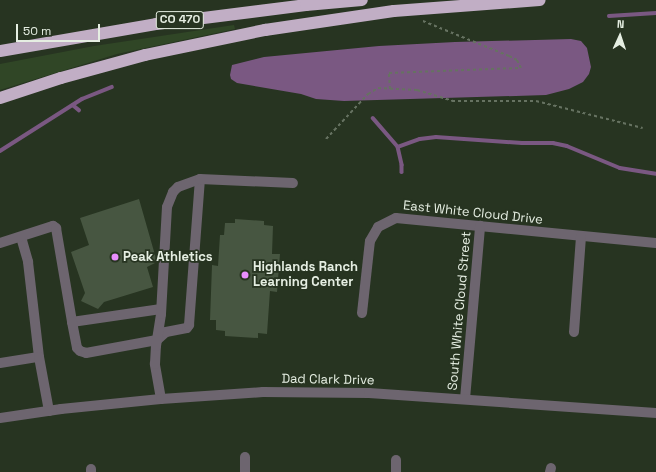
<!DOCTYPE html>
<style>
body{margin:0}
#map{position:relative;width:656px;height:472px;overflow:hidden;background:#273421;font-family:"Space Grotesk",sans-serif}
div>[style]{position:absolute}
.green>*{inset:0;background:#304626}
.water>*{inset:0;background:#7a5882}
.stream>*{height:3.5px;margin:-1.75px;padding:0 1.75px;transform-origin:1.75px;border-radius:1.75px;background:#7a5882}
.building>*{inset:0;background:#475641}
.path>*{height:2px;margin-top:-1px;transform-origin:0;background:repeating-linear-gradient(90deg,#667261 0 3px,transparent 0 6px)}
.minor>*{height:10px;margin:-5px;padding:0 5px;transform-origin:5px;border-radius:5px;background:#6d656f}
.highway>*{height:12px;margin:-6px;padding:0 6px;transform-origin:6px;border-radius:6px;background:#c1aec5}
.dots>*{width:11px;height:11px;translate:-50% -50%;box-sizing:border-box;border:2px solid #273421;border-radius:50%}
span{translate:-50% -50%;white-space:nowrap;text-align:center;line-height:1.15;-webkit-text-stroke:3.5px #273421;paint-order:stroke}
.shield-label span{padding:1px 3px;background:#273421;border:1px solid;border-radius:3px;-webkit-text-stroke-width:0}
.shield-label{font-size:12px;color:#e5eee2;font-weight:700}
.street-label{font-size:13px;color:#e5eee2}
.poi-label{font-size:13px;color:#e5eee2;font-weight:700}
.left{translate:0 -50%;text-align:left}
.north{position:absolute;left:600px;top:16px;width:40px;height:40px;-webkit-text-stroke:3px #273421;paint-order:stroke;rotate:3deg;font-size:11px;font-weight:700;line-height:16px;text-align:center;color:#e5eee2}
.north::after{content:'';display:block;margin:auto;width:14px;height:18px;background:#e5eee2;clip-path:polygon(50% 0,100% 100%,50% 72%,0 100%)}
.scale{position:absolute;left:16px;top:24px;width:84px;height:18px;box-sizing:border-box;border:2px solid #e5eee2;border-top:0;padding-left:5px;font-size:12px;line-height:14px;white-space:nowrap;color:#e5eee2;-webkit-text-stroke:3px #273421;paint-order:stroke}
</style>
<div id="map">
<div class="green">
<i style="clip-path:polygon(234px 25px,235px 29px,117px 54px,0 90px,0 64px,94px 46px)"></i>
</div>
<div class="water">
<i style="clip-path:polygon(571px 39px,581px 41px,587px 48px,591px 67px,589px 74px,583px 82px,569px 89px,546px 95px,344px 101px,316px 99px,301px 94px,237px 83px,231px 79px,230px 75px,232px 65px,264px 57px,379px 46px,455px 42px)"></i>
</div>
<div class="stream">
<i style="left:609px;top:16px;width:47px;rotate:-3.7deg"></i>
<i style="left:73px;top:105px;width:8px;rotate:40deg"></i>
<i style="left:373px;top:118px;width:38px;rotate:49deg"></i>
<i style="left:398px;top:147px;width:18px;rotate:77deg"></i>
<i style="left:402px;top:165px;width:7px;rotate:90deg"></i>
<i style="left:398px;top:147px;width:23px;rotate:-20deg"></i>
<i style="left:420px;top:139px;width:16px;rotate:-7deg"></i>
<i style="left:436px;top:137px;width:86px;rotate:4deg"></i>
<i style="left:522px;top:143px;width:31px"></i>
<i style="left:553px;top:143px;width:14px;rotate:12deg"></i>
<i style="left:567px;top:146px;width:57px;rotate:22.5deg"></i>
<i style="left:620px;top:168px;width:36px;rotate:9deg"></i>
<i style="left:0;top:151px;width:97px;rotate:-32.4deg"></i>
<i style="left:82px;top:99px;width:32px;rotate:-22deg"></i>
</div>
<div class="building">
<i style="clip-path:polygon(139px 199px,157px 262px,147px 267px,153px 287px,104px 302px,98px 309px,81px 301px,85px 293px,71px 252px,89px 245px,80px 218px)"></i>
<i style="clip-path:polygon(235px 219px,264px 221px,264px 225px,273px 226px,272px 254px,280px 254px,277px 292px,270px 291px,267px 334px,258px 333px,258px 338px,225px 336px,225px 331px,216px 330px,216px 320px,210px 320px,212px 265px,218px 266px,220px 235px,224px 235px,225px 223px,235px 223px)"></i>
</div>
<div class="path">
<i style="left:390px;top:89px;width:16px;rotate:-94deg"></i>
<i style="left:389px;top:73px;width:132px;rotate:-2.2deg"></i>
<i style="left:521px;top:68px;width:9px;rotate:-117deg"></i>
<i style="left:517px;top:60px;width:9px;rotate:-153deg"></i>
<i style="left:509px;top:56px;width:93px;rotate:-157.9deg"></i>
<i style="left:326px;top:139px;width:62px;rotate:-47deg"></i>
<i style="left:368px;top:94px;width:12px;rotate:-31deg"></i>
<i style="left:378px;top:88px;width:39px;rotate:3deg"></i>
<i style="left:417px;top:90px;width:37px;rotate:17deg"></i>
<i style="left:452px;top:101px;width:84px"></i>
<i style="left:536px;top:101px;width:110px;rotate:14.2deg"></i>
</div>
<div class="minor">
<i style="left:21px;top:237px;width:26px;rotate:74deg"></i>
<i style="left:28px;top:262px;width:96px;rotate:83.4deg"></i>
<i style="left:0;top:243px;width:56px;rotate:-17.8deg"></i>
<i style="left:53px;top:226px;width:4px;rotate:34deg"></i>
<i style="left:56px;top:228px;width:95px;rotate:80.3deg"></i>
<i style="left:161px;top:309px;width:90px;rotate:171.7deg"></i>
<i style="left:72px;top:322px;width:26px;rotate:79deg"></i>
<i style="left:77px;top:348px;width:4px;rotate:45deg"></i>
<i style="left:80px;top:351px;width:6px;rotate:18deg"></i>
<i style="left:86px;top:353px;width:72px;rotate:-10.4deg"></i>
<i style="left:157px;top:340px;width:12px;rotate:-42deg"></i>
<i style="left:166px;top:332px;width:21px;rotate:-11deg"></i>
<i style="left:187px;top:328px;width:4px;rotate:-56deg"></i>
<i style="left:189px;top:325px;width:146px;rotate:-85.7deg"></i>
<i style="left:362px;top:313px;width:72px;rotate:-83.7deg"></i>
<i style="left:370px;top:241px;width:16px;rotate:-60deg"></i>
<i style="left:378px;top:227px;width:20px;rotate:-27deg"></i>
<i style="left:396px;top:218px;width:261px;rotate:5.5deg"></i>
<i style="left:574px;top:332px;width:96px;rotate:-85.8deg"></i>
<i style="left:0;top:363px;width:39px;rotate:-9deg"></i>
<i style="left:39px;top:357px;width:55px;rotate:79.5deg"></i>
<i style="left:161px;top:399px;width:36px;rotate:-100deg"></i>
<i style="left:155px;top:364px;width:18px;rotate:-87deg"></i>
<i style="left:156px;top:346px;width:32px;rotate:-81deg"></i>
<i style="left:161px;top:314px;width:107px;rotate:-86.8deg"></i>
<i style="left:167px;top:207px;width:16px;rotate:-68deg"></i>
<i style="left:173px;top:192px;width:7px;rotate:-45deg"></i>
<i style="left:178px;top:187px;width:23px;rotate:-20deg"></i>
<i style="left:200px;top:179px;width:93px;rotate:2.5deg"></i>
<i style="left:465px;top:399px;width:174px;rotate:-85deg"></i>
<i style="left:0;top:418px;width:62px;rotate:-8.4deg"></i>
<i style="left:61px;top:409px;width:100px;rotate:-5.7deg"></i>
<i style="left:161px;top:399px;width:102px;rotate:-3.9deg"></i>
<i style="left:263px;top:392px;width:106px;rotate:0.5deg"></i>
<i style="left:369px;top:393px;width:288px;rotate:4deg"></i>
<i style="left:245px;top:457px;width:15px;rotate:90deg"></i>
<i style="left:91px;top:469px;width:3px;rotate:90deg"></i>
<i style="left:396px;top:472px;width:12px;rotate:-90deg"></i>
<i style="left:550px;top:472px;width:4px;rotate:-76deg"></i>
</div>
<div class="highway">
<i style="left:0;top:51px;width:158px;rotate:-9.8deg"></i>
<i style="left:156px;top:24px;width:151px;rotate:-7.2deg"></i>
<i style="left:306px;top:5px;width:56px;rotate:-5.1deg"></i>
<i style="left:0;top:98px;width:64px;rotate:-18.2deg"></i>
<i style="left:61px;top:78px;width:87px;rotate:-15.3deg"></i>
<i style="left:145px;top:55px;width:123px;rotate:-11.8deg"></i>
<i style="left:265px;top:30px;width:130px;rotate:-8.4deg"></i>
<i style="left:394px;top:11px;width:146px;rotate:-4.3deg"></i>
</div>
<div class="dots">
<i style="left:115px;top:257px;background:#e98efe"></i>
<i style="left:245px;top:275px;background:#e98efe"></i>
</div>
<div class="shield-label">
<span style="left:180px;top:20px">CO 470</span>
</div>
<div class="street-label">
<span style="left:473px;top:213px;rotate:6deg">East White Cloud Drive</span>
<span style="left:460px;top:311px;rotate:-85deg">South White Cloud Street</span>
<span style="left:328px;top:380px;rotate:1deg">Dad Clark Drive</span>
</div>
<div class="poi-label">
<span class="left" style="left:123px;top:257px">Peak Athletics</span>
<span class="left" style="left:253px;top:275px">Highlands Ranch<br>Learning Center</span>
</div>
<div class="north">N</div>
<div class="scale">50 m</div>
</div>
